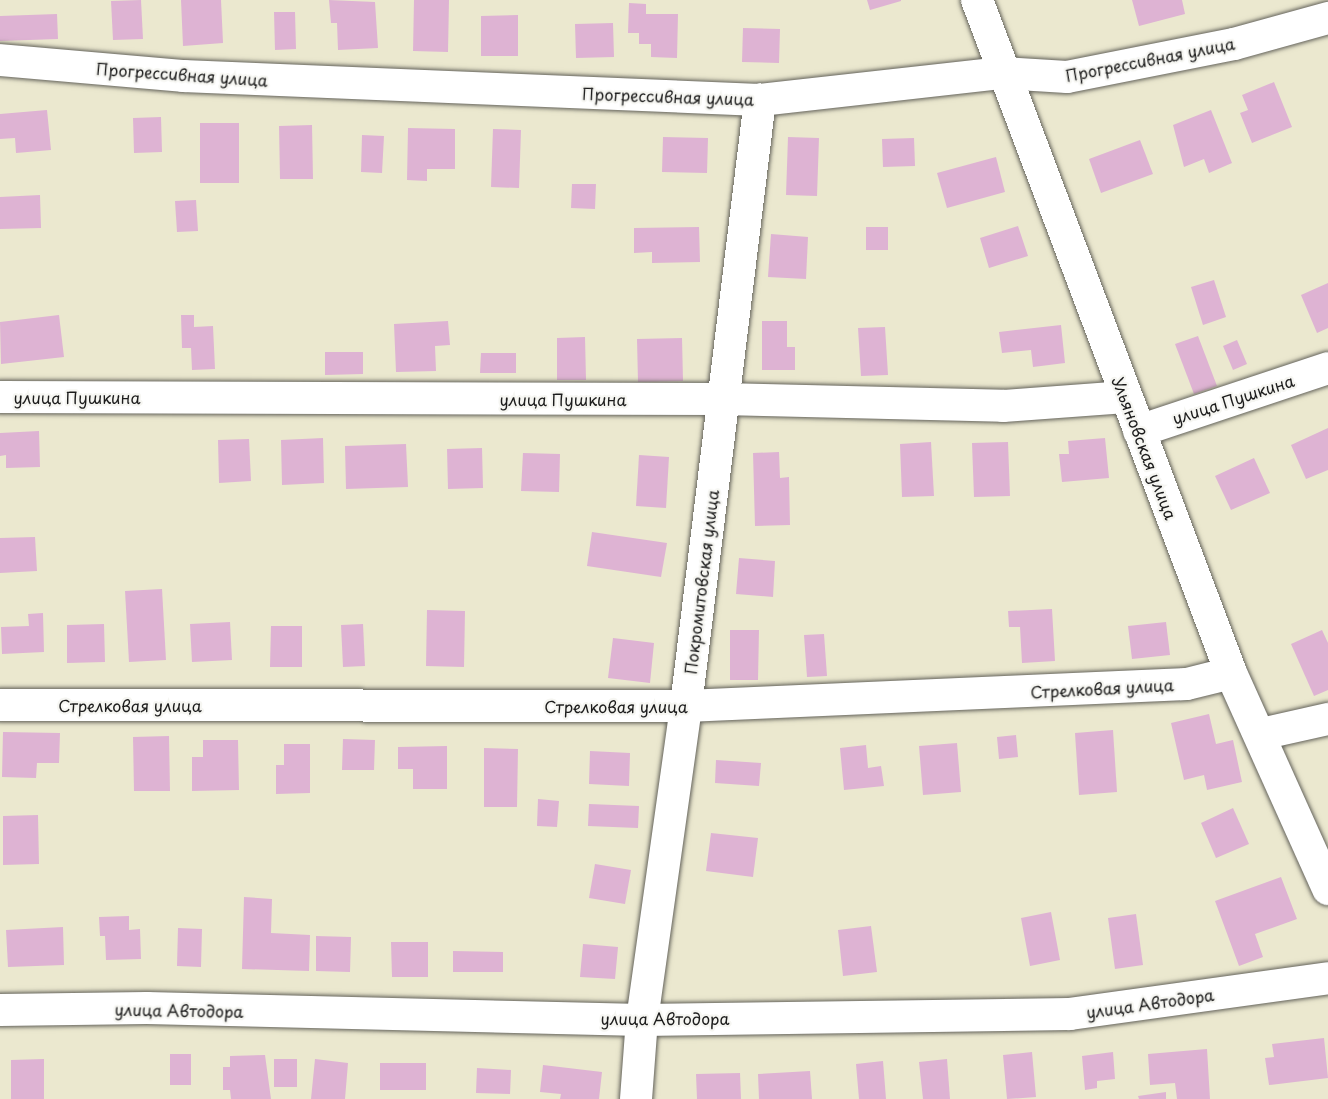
<!DOCTYPE html>
<meta charset="utf-8">
<style>
body{margin:0}
#map{position:relative;width:1328px;height:1099px;overflow:hidden;background:#ebe8cf;font-family:"Playpen Sans",sans-serif}
div>[style]{position:absolute}
.building>*{inset:0;background:#deb3d3}
.roads{filter:drop-shadow(0 0 2px #64635b) drop-shadow(0 0 2px #64635b)}
.minor>*{height:32px;margin:-16px;padding:0 16px;transform-origin:16px;border-radius:16px;background:#fff}
span{translate:-50% -50%;white-space:nowrap;text-align:center;line-height:1.15;-webkit-text-stroke:4.5px #f6f6f2;paint-order:stroke}
.street-label{font-size:16px;color:#1c1c1c}
</style>
<div id="map">
<div class="building">
<i style="clip-path:polygon(141px 0,143px 39px,113px 40px,111px 1px)"></i>
<i style="clip-path:polygon(181px 0,221px 0,223px 43px,183px 46px)"></i>
<i style="clip-path:polygon(329px 0,375px 2px,378px 48px,338px 50px,337px 23px,331px 23px)"></i>
<i style="clip-path:polygon(414px 0,449px 0,448px 52px,413px 51px)"></i>
<i style="clip-path:polygon(867px 0,901px 0,901px 1px,870px 10px)"></i>
<i style="clip-path:polygon(1132px 0,1182px 0,1185px 14px,1139px 26px)"></i>
<i style="clip-path:polygon(629px 3px,646px 4px,646px 14px,678px 14px,677px 58px,651px 57px,651px 44px,639px 44px,639px 33px,628px 33px)"></i>
<i style="clip-path:polygon(274px 12px,295px 12px,296px 49px,275px 50px)"></i>
<i style="clip-path:polygon(57px 14px,58px 39px,0 41px,0 16px)"></i>
<i style="clip-path:polygon(518px 15px,518px 56px,481px 56px,481px 16px)"></i>
<i style="clip-path:polygon(613px 23px,614px 57px,576px 58px,575px 24px)"></i>
<i style="clip-path:polygon(743px 28px,780px 29px,779px 63px,742px 62px)"></i>
<i style="clip-path:polygon(1274px 82px,1292px 127px,1252px 143px,1240px 113px,1248px 110px,1242px 95px)"></i>
<i style="clip-path:polygon(47px 110px,51px 150px,16px 153px,15px 138px,0 139px,0 114px)"></i>
<i style="clip-path:polygon(1211px 110px,1232px 163px,1209px 173px,1204px 159px,1184px 167px,1173px 125px)"></i>
<i style="clip-path:polygon(161px 117px,162px 152px,134px 153px,133px 118px)"></i>
<i style="clip-path:polygon(200px 123px,239px 123px,239px 183px,200px 183px)"></i>
<i style="clip-path:polygon(312px 125px,313px 179px,280px 179px,279px 126px)"></i>
<i style="clip-path:polygon(408px 128px,455px 129px,455px 169px,427px 169px,427px 181px,407px 180px)"></i>
<i style="clip-path:polygon(493px 129px,521px 130px,519px 188px,491px 187px)"></i>
<i style="clip-path:polygon(362px 135px,384px 136px,382px 173px,361px 172px)"></i>
<i style="clip-path:polygon(663px 137px,708px 138px,707px 173px,662px 172px)"></i>
<i style="clip-path:polygon(788px 137px,819px 138px,817px 196px,786px 195px)"></i>
<i style="clip-path:polygon(914px 138px,915px 166px,883px 167px,882px 139px)"></i>
<i style="clip-path:polygon(1140px 140px,1153px 174px,1101px 193px,1089px 159px)"></i>
<i style="clip-path:polygon(996px 157px,1005px 192px,947px 208px,937px 173px)"></i>
<i style="clip-path:polygon(572px 184px,596px 184px,595px 209px,571px 208px)"></i>
<i style="clip-path:polygon(40px 195px,41px 228px,0 229px,0 197px)"></i>
<i style="clip-path:polygon(196px 200px,198px 231px,177px 232px,175px 201px)"></i>
<i style="clip-path:polygon(1018px 226px,1028px 256px,989px 268px,980px 238px)"></i>
<i style="clip-path:polygon(699px 227px,700px 262px,652px 263px,652px 252px,634px 253px,634px 228px)"></i>
<i style="clip-path:polygon(866px 227px,888px 227px,888px 250px,866px 250px)"></i>
<i style="clip-path:polygon(771px 234px,808px 237px,806px 279px,768px 277px)"></i>
<i style="clip-path:polygon(1214px 280px,1226px 317px,1203px 325px,1191px 287px)"></i>
<i style="clip-path:polygon(1328px 283px,1328px 328px,1317px 333px,1301px 295px)"></i>
<i style="clip-path:polygon(59px 315px,64px 357px,1px 364px,0 322px)"></i>
<i style="clip-path:polygon(181px 315px,194px 315px,194px 327px,213px 326px,215px 369px,192px 370px,191px 348px,182px 348px)"></i>
<i style="clip-path:polygon(448px 321px,450px 345px,435px 346px,436px 371px,396px 372px,394px 324px)"></i>
<i style="clip-path:polygon(762px 321px,787px 321px,787px 347px,795px 347px,795px 370px,762px 370px)"></i>
<i style="clip-path:polygon(1061px 325px,1065px 363px,1033px 367px,1031px 350px,1002px 353px,999px 332px)"></i>
<i style="clip-path:polygon(885px 327px,888px 375px,861px 376px,858px 328px)"></i>
<i style="clip-path:polygon(1198px 336px,1217px 386px,1194px 394px,1175px 344px)"></i>
<i style="clip-path:polygon(585px 337px,586px 380px,557px 380px,557px 338px)"></i>
<i style="clip-path:polygon(682px 338px,683px 381px,638px 382px,637px 339px)"></i>
<i style="clip-path:polygon(1237px 340px,1247px 364px,1233px 370px,1223px 346px)"></i>
<i style="clip-path:polygon(325px 352px,363px 352px,363px 374px,325px 375px)"></i>
<i style="clip-path:polygon(481px 353px,516px 353px,516px 373px,480px 373px)"></i>
<i style="clip-path:polygon(1328px 428px,1328px 470px,1306px 479px,1291px 445px)"></i>
<i style="clip-path:polygon(39px 431px,40px 467px,6px 468px,6px 455px,0 456px,0 433px)"></i>
<i style="clip-path:polygon(323px 438px,324px 483px,282px 485px,281px 440px)"></i>
<i style="clip-path:polygon(1105px 438px,1109px 478px,1062px 482px,1059px 454px,1069px 454px,1068px 441px)"></i>
<i style="clip-path:polygon(249px 439px,251px 481px,219px 483px,218px 440px)"></i>
<i style="clip-path:polygon(931px 442px,934px 496px,902px 497px,900px 444px)"></i>
<i style="clip-path:polygon(1008px 442px,1010px 496px,974px 497px,972px 443px)"></i>
<i style="clip-path:polygon(406px 444px,408px 487px,346px 489px,345px 446px)"></i>
<i style="clip-path:polygon(482px 448px,483px 488px,448px 489px,447px 449px)"></i>
<i style="clip-path:polygon(779px 452px,780px 478px,789px 477px,790px 525px,755px 526px,753px 453px)"></i>
<i style="clip-path:polygon(523px 453px,560px 454px,559px 492px,521px 491px)"></i>
<i style="clip-path:polygon(639px 455px,669px 457px,666px 508px,636px 506px)"></i>
<i style="clip-path:polygon(1254px 458px,1270px 493px,1231px 510px,1215px 476px)"></i>
<i style="clip-path:polygon(592px 532px,667px 543px,661px 577px,587px 566px)"></i>
<i style="clip-path:polygon(35px 537px,37px 571px,0 573px,0 538px)"></i>
<i style="clip-path:polygon(739px 558px,775px 561px,773px 597px,736px 594px)"></i>
<i style="clip-path:polygon(162px 589px,166px 660px,129px 662px,125px 591px)"></i>
<i style="clip-path:polygon(1052px 609px,1055px 661px,1022px 663px,1020px 627px,1009px 627px,1008px 611px)"></i>
<i style="clip-path:polygon(427px 610px,465px 611px,464px 667px,426px 666px)"></i>
<i style="clip-path:polygon(43px 613px,44px 652px,2px 654px,1px 627px,29px 626px,28px 614px)"></i>
<i style="clip-path:polygon(230px 622px,232px 660px,192px 662px,190px 624px)"></i>
<i style="clip-path:polygon(1166px 622px,1170px 655px,1132px 659px,1128px 626px)"></i>
<i style="clip-path:polygon(104px 624px,105px 662px,67px 663px,67px 625px)"></i>
<i style="clip-path:polygon(363px 624px,365px 666px,343px 667px,341px 625px)"></i>
<i style="clip-path:polygon(271px 626px,302px 626px,302px 667px,270px 667px)"></i>
<i style="clip-path:polygon(730px 630px,759px 630px,758px 680px,730px 680px)"></i>
<i style="clip-path:polygon(1322px 630px,1328px 643px,1328px 690px,1314px 696px,1291px 644px)"></i>
<i style="clip-path:polygon(824px 634px,827px 676px,807px 677px,804px 635px)"></i>
<i style="clip-path:polygon(613px 638px,654px 643px,650px 683px,608px 678px)"></i>
<i style="clip-path:polygon(1209px 714px,1216px 744px,1233px 740px,1242px 782px,1207px 790px,1204px 775px,1184px 780px,1171px 723px)"></i>
<i style="clip-path:polygon(1113px 730px,1117px 792px,1079px 795px,1075px 733px)"></i>
<i style="clip-path:polygon(3px 732px,60px 733px,59px 763px,37px 763px,36px 778px,2px 777px)"></i>
<i style="clip-path:polygon(1016px 735px,1018px 757px,999px 759px,997px 737px)"></i>
<i style="clip-path:polygon(169px 736px,170px 791px,134px 791px,133px 737px)"></i>
<i style="clip-path:polygon(343px 739px,375px 740px,374px 770px,342px 770px)"></i>
<i style="clip-path:polygon(203px 740px,238px 740px,239px 790px,192px 791px,192px 757px,203px 757px)"></i>
<i style="clip-path:polygon(957px 743px,961px 792px,923px 795px,919px 746px)"></i>
<i style="clip-path:polygon(284px 744px,310px 744px,310px 793px,276px 794px,276px 765px,284px 765px)"></i>
<i style="clip-path:polygon(866px 745px,868px 768px,881px 766px,884px 786px,844px 790px,840px 748px)"></i>
<i style="clip-path:polygon(447px 746px,447px 789px,413px 789px,413px 769px,398px 769px,398px 747px)"></i>
<i style="clip-path:polygon(484px 748px,518px 749px,517px 807px,484px 807px)"></i>
<i style="clip-path:polygon(590px 751px,630px 753px,629px 786px,589px 784px)"></i>
<i style="clip-path:polygon(716px 760px,761px 763px,759px 786px,715px 783px)"></i>
<i style="clip-path:polygon(538px 799px,559px 801px,557px 827px,537px 826px)"></i>
<i style="clip-path:polygon(589px 804px,639px 806px,638px 828px,588px 826px)"></i>
<i style="clip-path:polygon(1233px 808px,1249px 844px,1216px 858px,1201px 823px)"></i>
<i style="clip-path:polygon(38px 815px,39px 864px,3px 865px,3px 816px)"></i>
<i style="clip-path:polygon(711px 833px,758px 838px,753px 877px,706px 871px)"></i>
<i style="clip-path:polygon(595px 864px,631px 870px,625px 904px,589px 898px)"></i>
<i style="clip-path:polygon(1281px 877px,1297px 919px,1255px 934px,1263px 957px,1239px 966px,1215px 901px)"></i>
<i style="clip-path:polygon(244px 897px,272px 899px,271px 933px,310px 935px,309px 971px,242px 969px)"></i>
<i style="clip-path:polygon(1051px 912px,1060px 960px,1030px 966px,1021px 918px)"></i>
<i style="clip-path:polygon(1136px 914px,1143px 965px,1115px 969px,1108px 918px)"></i>
<i style="clip-path:polygon(129px 916px,129px 930px,140px 929px,141px 959px,106px 960px,105px 936px,100px 936px,99px 917px)"></i>
<i style="clip-path:polygon(871px 926px,877px 972px,843px 976px,838px 930px)"></i>
<i style="clip-path:polygon(63px 927px,64px 965px,8px 967px,6px 930px)"></i>
<i style="clip-path:polygon(178px 928px,202px 929px,201px 967px,177px 966px)"></i>
<i style="clip-path:polygon(316px 936px,351px 937px,350px 972px,316px 971px)"></i>
<i style="clip-path:polygon(391px 942px,428px 942px,428px 977px,392px 977px)"></i>
<i style="clip-path:polygon(583px 944px,618px 947px,615px 979px,580px 977px)"></i>
<i style="clip-path:polygon(453px 951px,503px 952px,503px 972px,453px 972px)"></i>
<i style="clip-path:polygon(1324px 1038px,1328px 1078px,1269px 1085px,1265px 1058px,1274px 1057px,1272px 1044px)"></i>
<i style="clip-path:polygon(1207px 1049px,1210px 1099px,1177px 1099px,1175px 1083px,1150px 1085px,1148px 1054px)"></i>
<i style="clip-path:polygon(1032px 1052px,1036px 1097px,1007px 1099px,1003px 1055px)"></i>
<i style="clip-path:polygon(1113px 1052px,1115px 1079px,1097px 1081px,1097px 1088px,1085px 1090px,1082px 1056px)"></i>
<i style="clip-path:polygon(170px 1054px,191px 1054px,191px 1085px,170px 1085px)"></i>
<i style="clip-path:polygon(265px 1055px,271px 1099px,231px 1099px,230px 1090px,223px 1090px,223px 1067px,230px 1067px,230px 1056px)"></i>
<i style="clip-path:polygon(44px 1059px,44px 1099px,11px 1099px,11px 1060px)"></i>
<i style="clip-path:polygon(274px 1059px,297px 1059px,297px 1087px,274px 1087px)"></i>
<i style="clip-path:polygon(315px 1059px,348px 1063px,345px 1099px,311px 1099px)"></i>
<i style="clip-path:polygon(947px 1059px,950px 1099px,923px 1099px,919px 1062px)"></i>
<i style="clip-path:polygon(883px 1061px,886px 1099px,859px 1099px,856px 1064px)"></i>
<i style="clip-path:polygon(380px 1063px,426px 1063px,426px 1090px,380px 1090px)"></i>
<i style="clip-path:polygon(543px 1065px,602px 1072px,599px 1099px,560px 1099px,561px 1094px,540px 1092px)"></i>
<i style="clip-path:polygon(477px 1068px,511px 1070px,510px 1094px,476px 1093px)"></i>
<i style="clip-path:polygon(810px 1071px,812px 1099px,759px 1099px,758px 1074px)"></i>
<i style="clip-path:polygon(740px 1073px,741px 1099px,697px 1099px,696px 1074px)"></i>
<i style="clip-path:polygon(1166px 1092px,1166px 1099px,1139px 1099px,1138px 1096px)"></i>
</div>
<div class="roads">
<div class="minor">
<i style="left:977px;top:0;width:719px;rotate:69.32deg"></i>
<i style="left:1231px;top:673px;width:237px;rotate:65.8deg"></i>
<i style="left:0;top:60px;width:184px;rotate:5deg"></i>
<i style="left:183px;top:76px;width:577px;rotate:2.38deg"></i>
<i style="left:760px;top:100px;width:244px;rotate:-6.4deg"></i>
<i style="left:1002px;top:73px;width:65px;rotate:3.5deg"></i>
<i style="left:1067px;top:77px;width:170px;rotate:-11.2deg"></i>
<i style="left:1234px;top:44px;width:98px;rotate:-15.5deg"></i>
<i style="left:0;top:397px;width:722px;rotate:0.16deg"></i>
<i style="left:722px;top:399px;width:281px;rotate:1.4deg"></i>
<i style="left:1003px;top:406px;width:123px;rotate:-4.2deg"></i>
<i style="left:1139px;top:431px;width:199px;rotate:-18.4deg"></i>
<i style="left:0;top:705px;width:686px;rotate:0.08deg"></i>
<i style="left:686px;top:706px;width:501px;rotate:-2.51deg"></i>
<i style="left:1187px;top:684px;width:45px;rotate:-14deg"></i>
<i style="left:1261px;top:734px;width:69px;rotate:-12.6deg"></i>
<i style="left:0;top:1010px;width:147px;rotate:-0.8deg"></i>
<i style="left:147px;top:1008px;width:495px;rotate:1.4deg"></i>
<i style="left:642px;top:1020px;width:428px;rotate:-0.8deg"></i>
<i style="left:1070px;top:1014px;width:260px;rotate:-7.9deg"></i>
<i style="left:636px;top:1099px;width:79px;rotate:-85.7deg"></i>
<i style="left:642px;top:1020px;width:317px;rotate:-82deg"></i>
<i style="left:686px;top:706px;width:611px;rotate:-83.04deg"></i>
</div>
</div>
<div class="street-label">
<span style="left:1150px;top:59px;rotate:-11deg">Прогрессивная улица</span>
<span style="left:182px;top:74px;rotate:4deg">Прогрессивная улица</span>
<span style="left:668px;top:96px;rotate:2deg">Прогрессивная улица</span>
<span style="left:77px;top:397px">улица Пушкина</span>
<span style="left:563px;top:399px">улица Пушкина</span>
<span style="left:1233px;top:399px;rotate:-18deg">улица Пушкина</span>
<span style="left:1145px;top:448px;rotate:69deg">Ульяновская улица</span>
<span style="left:701px;top:582px;rotate:-83deg">Покромитовская улица</span>
<span style="left:1102px;top:688px;rotate:-3deg">Стрелковая улица</span>
<span style="left:130px;top:705px">Стрелковая улица</span>
<span style="left:616px;top:706px">Стрелковая улица</span>
<span style="left:1150px;top:1003px;rotate:-8deg">улица Автодора</span>
<span style="left:179px;top:1010px;rotate:1deg">улица Автодора</span>
<span style="left:665px;top:1018px">улица Автодора</span>
</div>
</div>
